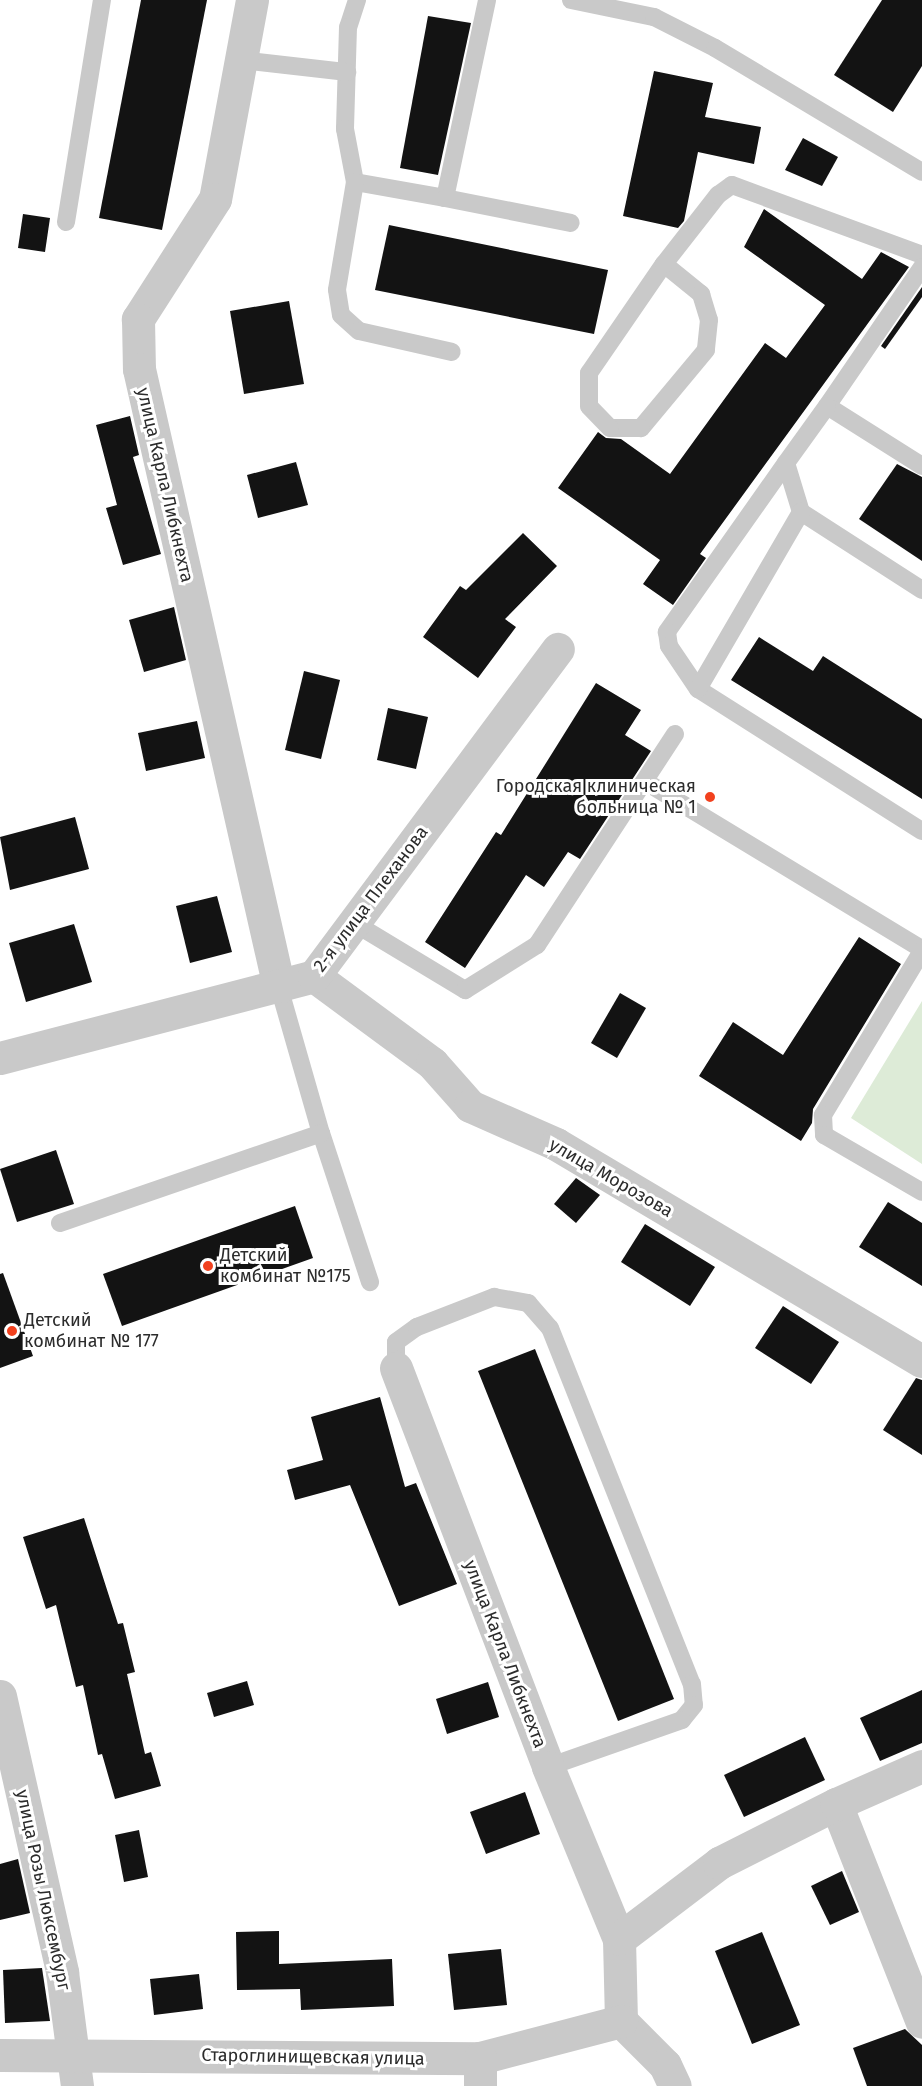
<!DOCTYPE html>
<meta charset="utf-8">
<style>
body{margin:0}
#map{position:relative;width:922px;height:2086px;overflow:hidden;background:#fff;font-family:"Fira Sans",sans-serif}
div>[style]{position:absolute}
.green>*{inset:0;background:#ddebd7}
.building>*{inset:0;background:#131313}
.service>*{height:18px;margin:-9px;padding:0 9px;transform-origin:9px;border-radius:9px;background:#c9c9c9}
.minor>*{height:33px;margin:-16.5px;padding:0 16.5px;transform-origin:16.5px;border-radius:16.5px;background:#c9c9c9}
.dots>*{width:16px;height:16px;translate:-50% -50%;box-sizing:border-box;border:3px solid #fff;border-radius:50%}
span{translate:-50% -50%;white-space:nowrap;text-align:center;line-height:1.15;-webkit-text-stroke:6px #fff;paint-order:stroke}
.street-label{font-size:18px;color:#2c2c2c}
.poi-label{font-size:18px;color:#2c2c2c}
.right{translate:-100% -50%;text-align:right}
.left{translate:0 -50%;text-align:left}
</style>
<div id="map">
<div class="green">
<i style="clip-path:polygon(922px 1001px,922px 1164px,851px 1118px)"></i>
</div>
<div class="building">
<i style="clip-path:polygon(141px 0,207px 0,162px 230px,99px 218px)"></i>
<i style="clip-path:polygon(882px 0,922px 0,922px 66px,893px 112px,834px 75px)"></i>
<i style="clip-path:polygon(428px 16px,471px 23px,438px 175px,400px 168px)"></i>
<i style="clip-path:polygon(654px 71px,713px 83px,705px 117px,761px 127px,754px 164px,698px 152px,684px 221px,678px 228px,623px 216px)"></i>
<i style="clip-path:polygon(803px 138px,838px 157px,822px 186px,785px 170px)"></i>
<i style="clip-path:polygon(764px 209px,862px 279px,881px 252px,909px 267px,700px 554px,706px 558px,673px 605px,643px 584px,660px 560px,558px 488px,598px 432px,606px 438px,621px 439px,670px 474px,765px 343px,786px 358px,825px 305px,744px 247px)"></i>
<i style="clip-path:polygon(23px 214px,50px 218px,45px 252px,18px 248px)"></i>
<i style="clip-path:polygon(389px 225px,608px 270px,594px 334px,375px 290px)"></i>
<i style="clip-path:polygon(922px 287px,922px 297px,885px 349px,881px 346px)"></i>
<i style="clip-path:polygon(289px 301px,304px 384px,244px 394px,230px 311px)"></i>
<i style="clip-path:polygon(130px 416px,139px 455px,133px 457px,161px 554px,123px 565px,106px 508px,117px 505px,96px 425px)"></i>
<i style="clip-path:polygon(296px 462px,308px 505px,258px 518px,247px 475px)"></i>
<i style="clip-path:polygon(897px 464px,922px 477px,922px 561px,859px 519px)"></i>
<i style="clip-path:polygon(523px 533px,557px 566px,505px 619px,516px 627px,478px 678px,423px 637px,460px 586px,466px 590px)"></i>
<i style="clip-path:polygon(174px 607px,186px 660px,144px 672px,129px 620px)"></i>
<i style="clip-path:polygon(759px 637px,813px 671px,823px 656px,922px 719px,922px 799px,731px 680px)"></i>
<i style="clip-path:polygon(304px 671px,340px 680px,321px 759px,285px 750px)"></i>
<i style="clip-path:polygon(596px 683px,641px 710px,625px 735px,651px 751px,580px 859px,568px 852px,544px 887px,526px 875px,465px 968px,425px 942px,496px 832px,501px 835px)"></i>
<i style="clip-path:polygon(388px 708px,428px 717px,416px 769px,377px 760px)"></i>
<i style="clip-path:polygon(197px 721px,205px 758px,146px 771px,138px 733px)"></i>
<i style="clip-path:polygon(75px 817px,89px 869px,10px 890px,0 837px)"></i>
<i style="clip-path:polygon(217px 896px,232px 952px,190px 963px,176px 906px)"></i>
<i style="clip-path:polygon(74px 924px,92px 982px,26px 1002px,9px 943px)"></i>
<i style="clip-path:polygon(859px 937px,901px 964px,813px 1109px,812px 1123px,801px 1141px,699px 1076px,733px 1022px,783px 1055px)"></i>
<i style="clip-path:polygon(620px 993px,646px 1008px,617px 1058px,591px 1043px)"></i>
<i style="clip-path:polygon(56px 1150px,74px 1204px,17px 1222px,0 1169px)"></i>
<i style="clip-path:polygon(576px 1178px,600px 1195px,576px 1223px,554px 1204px)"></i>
<i style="clip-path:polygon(888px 1202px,922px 1223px,922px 1286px,859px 1247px)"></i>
<i style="clip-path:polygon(295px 1206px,313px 1258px,122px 1326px,103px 1274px)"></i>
<i style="clip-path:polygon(645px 1224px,715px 1267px,690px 1306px,621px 1262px)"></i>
<i style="clip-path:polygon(3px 1273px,33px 1356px,0 1368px,0 1274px)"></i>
<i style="clip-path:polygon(783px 1306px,839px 1342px,811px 1384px,755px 1348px)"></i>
<i style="clip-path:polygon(535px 1349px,674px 1699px,618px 1721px,478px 1371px)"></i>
<i style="clip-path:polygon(916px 1378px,922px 1380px,922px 1455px,883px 1430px)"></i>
<i style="clip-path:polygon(380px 1397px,405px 1487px,416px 1483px,457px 1584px,399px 1606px,350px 1485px,295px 1500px,287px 1470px,323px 1460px,311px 1417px)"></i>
<i style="clip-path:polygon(84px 1518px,118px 1624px,123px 1623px,135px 1672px,127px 1674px,145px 1754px,151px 1752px,161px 1786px,115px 1799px,102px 1754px,98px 1755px,83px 1685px,76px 1687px,56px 1605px,46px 1609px,23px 1537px)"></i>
<i style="clip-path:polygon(247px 1681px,254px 1705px,214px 1717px,207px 1693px)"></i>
<i style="clip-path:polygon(488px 1682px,499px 1717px,447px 1734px,436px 1699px)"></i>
<i style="clip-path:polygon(922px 1690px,922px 1743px,880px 1761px,860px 1718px)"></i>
<i style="clip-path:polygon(805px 1737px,825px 1780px,744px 1817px,724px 1775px)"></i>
<i style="clip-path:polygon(525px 1792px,540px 1834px,486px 1854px,470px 1812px)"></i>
<i style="clip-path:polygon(139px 1830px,148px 1877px,124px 1882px,115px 1835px)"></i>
<i style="clip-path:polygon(18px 1859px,30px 1913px,0 1920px,0 1864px)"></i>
<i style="clip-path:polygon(842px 1871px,859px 1912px,830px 1925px,811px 1886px)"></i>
<i style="clip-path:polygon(279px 1931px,279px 1964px,392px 1959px,394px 2006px,301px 2010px,300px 1989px,237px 1990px,236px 1932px)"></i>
<i style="clip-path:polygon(762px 1932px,800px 2025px,752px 2044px,715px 1951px)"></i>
<i style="clip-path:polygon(501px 1949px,507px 2005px,454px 2010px,448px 1954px)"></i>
<i style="clip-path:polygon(42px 1968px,50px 2021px,5px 2023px,3px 1970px)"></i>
<i style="clip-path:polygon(199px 1974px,203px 2009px,154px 2015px,150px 1979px)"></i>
<i style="clip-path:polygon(905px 2029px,922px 2045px,922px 2086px,867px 2086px,853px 2048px)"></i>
</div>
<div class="service">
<i style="left:357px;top:0;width:28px;rotate:108deg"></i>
<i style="left:348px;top:27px;width:102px;rotate:91.7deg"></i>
<i style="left:345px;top:129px;width:54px;rotate:79.3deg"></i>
<i style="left:355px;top:182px;width:91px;rotate:10.1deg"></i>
<i style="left:445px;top:198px;width:202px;rotate:-78deg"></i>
<i style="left:571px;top:0;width:85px;rotate:11.6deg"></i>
<i style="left:654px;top:17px;width:68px;rotate:26.9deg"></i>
<i style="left:715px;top:48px;width:241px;rotate:30.9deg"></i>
<i style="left:241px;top:60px;width:107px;rotate:6.5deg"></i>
<i style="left:355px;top:182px;width:109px;rotate:99.5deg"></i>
<i style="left:337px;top:290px;width:25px;rotate:81deg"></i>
<i style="left:341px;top:315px;width:24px;rotate:42deg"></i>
<i style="left:359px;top:331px;width:95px;rotate:12.7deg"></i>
<i style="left:445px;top:198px;width:128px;rotate:11.2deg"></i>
<i style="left:66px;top:222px;width:225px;rotate:-80.8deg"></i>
<i style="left:664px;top:264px;width:48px;rotate:39deg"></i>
<i style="left:701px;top:294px;width:27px;rotate:73deg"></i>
<i style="left:709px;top:320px;width:30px;rotate:96deg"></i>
<i style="left:706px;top:350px;width:102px;rotate:129.8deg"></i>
<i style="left:641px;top:428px;width:31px;rotate:180deg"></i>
<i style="left:610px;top:428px;width:30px;rotate:-134deg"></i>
<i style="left:589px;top:406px;width:33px;rotate:-90deg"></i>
<i style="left:589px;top:373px;width:132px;rotate:-55.5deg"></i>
<i style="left:664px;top:264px;width:88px;rotate:-52deg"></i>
<i style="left:718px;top:195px;width:17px;rotate:-36deg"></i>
<i style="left:732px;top:185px;width:202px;rotate:20.2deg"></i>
<i style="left:827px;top:406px;width:168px;rotate:-55.6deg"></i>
<i style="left:786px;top:463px;width:207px;rotate:125.2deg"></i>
<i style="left:667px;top:632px;width:14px;rotate:82deg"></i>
<i style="left:669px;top:646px;width:52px;rotate:56deg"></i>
<i style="left:698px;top:689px;width:265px;rotate:32.4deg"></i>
<i style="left:922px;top:466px;width:112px;rotate:-147.7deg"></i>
<i style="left:827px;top:406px;width:70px;rotate:125.7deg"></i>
<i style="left:786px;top:463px;width:51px;rotate:73deg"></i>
<i style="left:801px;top:512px;width:144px;rotate:32.8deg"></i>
<i style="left:698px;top:689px;width:205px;rotate:-59.8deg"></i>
<i style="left:646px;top:782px;width:323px;rotate:31.2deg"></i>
<i style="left:354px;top:923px;width:130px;rotate:31.1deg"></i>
<i style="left:465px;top:990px;width:85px;rotate:-32deg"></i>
<i style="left:537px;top:945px;width:252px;rotate:-56.8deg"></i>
<i style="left:922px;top:951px;width:192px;rotate:121.1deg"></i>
<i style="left:823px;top:1115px;width:20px;rotate:87deg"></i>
<i style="left:824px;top:1135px;width:113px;rotate:30.2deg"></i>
<i style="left:279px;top:987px;width:152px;rotate:74deg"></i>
<i style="left:321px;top:1133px;width:157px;rotate:71.8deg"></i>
<i style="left:60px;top:1223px;width:276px;rotate:-19deg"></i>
<i style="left:396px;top:1368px;width:26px;rotate:-90deg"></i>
<i style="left:396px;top:1342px;width:26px;rotate:-36deg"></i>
<i style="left:417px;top:1327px;width:83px;rotate:-21.3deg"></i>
<i style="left:494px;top:1297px;width:35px;rotate:10deg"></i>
<i style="left:528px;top:1303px;width:33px;rotate:49deg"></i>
<i style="left:550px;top:1328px;width:383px;rotate:68.3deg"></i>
<i style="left:692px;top:1684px;width:21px;rotate:85deg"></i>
<i style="left:694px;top:1705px;width:19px;rotate:129deg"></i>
<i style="left:682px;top:1720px;width:142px;rotate:160.7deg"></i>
</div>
<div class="minor">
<i style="left:252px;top:0;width:202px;rotate:100.5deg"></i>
<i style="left:215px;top:199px;width:143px;rotate:122.7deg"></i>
<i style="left:138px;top:319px;width:50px;rotate:88.9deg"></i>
<i style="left:139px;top:369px;width:634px;rotate:77.24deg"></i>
<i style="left:314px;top:976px;width:147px;rotate:36.4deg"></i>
<i style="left:432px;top:1063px;width:57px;rotate:48.5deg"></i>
<i style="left:470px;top:1106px;width:94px;rotate:23.8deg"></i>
<i style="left:556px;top:1144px;width:425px;rotate:30.7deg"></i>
<i style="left:0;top:1058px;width:325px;rotate:-14.6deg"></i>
<i style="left:314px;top:976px;width:408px;rotate:-53.3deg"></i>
<i style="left:396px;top:1368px;width:427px;rotate:69.1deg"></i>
<i style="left:548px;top:1767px;width:186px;rotate:67.6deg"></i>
<i style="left:619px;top:1939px;width:82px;rotate:88.6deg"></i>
<i style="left:621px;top:2021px;width:62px;rotate:45deg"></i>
<i style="left:665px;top:2065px;width:23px;rotate:65deg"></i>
<i style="left:0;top:1696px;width:283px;rotate:77.3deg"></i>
<i style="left:62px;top:1972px;width:115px;rotate:82.5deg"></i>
<i style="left:836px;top:1804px;width:234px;rotate:68.5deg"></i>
<i style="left:619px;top:1939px;width:126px;rotate:-37.2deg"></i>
<i style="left:719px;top:1863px;width:131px;rotate:-26.8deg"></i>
<i style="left:836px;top:1804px;width:94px;rotate:-23.8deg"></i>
<i style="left:0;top:2055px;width:480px;rotate:0.4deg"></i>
<i style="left:480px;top:2058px;width:146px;rotate:-14.7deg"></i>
<i style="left:480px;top:2086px;width:28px;rotate:-90deg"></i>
</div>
<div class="dots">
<i style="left:710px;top:797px;background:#f2411e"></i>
<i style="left:208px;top:1266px;background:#f2411e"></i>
<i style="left:12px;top:1331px;background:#f2411e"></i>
</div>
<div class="street-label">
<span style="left:165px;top:485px;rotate:77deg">улица Карла Либкнехта</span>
<span style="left:371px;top:899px;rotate:-53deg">2-я улица Плеханова</span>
<span style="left:611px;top:1178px;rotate:30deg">улица Морозова</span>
<span style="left:505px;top:1654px;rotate:69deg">улица Карла Либкнехта</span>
<span style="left:43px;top:1890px;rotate:78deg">улица Розы Люксембург</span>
<span style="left:313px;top:2057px;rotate:1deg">Староглинищевская улица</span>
</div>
<div class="poi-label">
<span class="right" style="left:696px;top:797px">Городская клиническая<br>больница № 1</span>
<span class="left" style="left:220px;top:1266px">Детский<br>комбинат №175</span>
<span class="left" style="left:24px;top:1331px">Детский<br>комбинат № 177</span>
</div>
</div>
